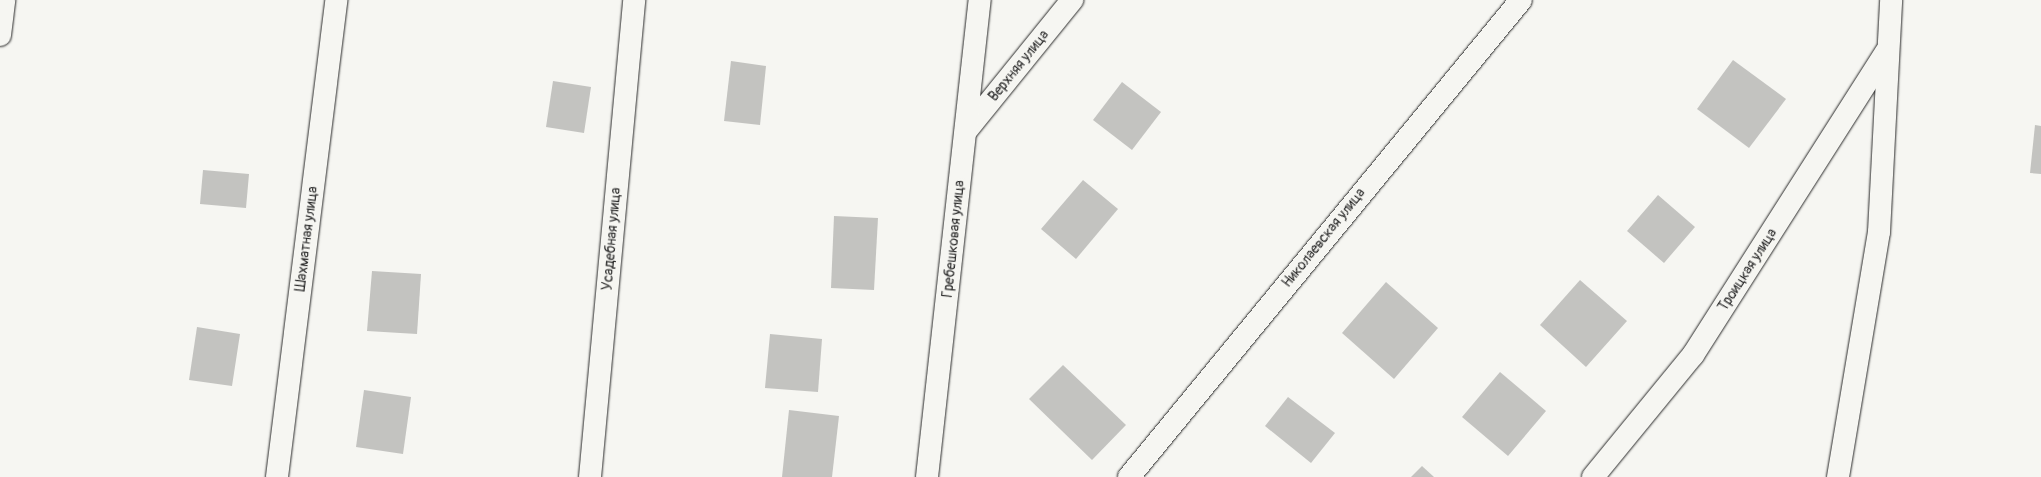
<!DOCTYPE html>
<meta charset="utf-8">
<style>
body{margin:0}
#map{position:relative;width:2041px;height:477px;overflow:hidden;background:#f6f6f2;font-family:Pangolin,sans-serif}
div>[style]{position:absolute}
.building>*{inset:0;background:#c3c3c0}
.roads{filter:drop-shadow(0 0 1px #2b2b2b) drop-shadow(0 0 1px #2b2b2b)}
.minor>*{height:22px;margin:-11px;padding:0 11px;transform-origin:11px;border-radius:11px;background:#f6f6f2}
span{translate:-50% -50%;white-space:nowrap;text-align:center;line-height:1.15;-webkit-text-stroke:5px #f6f6f2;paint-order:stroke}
.street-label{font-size:14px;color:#2b2b2b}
</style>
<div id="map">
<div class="building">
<i style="clip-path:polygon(1733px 60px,1786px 99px,1749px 148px,1697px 109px)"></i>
<i style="clip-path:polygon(731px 61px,766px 66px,760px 125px,724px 121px)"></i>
<i style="clip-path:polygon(553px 81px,591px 87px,584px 133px,546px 127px)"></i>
<i style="clip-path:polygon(1122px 82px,1161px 112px,1132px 150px,1093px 120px)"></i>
<i style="clip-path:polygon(2035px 125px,2041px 126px,2041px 174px,2030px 173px)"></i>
<i style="clip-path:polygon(203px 170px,249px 174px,246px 208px,200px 204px)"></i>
<i style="clip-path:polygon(1083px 180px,1118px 209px,1076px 259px,1041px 229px)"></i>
<i style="clip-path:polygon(1658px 195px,1695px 227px,1664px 263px,1627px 231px)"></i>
<i style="clip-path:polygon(834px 216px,878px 218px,874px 290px,831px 288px)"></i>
<i style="clip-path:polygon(372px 271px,421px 274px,417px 334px,367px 331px)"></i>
<i style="clip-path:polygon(1580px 280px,1627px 321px,1586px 367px,1540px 325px)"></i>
<i style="clip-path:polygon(1386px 282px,1438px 328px,1394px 379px,1342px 333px)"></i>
<i style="clip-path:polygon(197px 327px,240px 334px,232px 386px,189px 380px)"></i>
<i style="clip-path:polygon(770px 334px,822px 339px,818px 392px,765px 388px)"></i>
<i style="clip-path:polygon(1063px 365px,1126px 425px,1092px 460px,1029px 399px)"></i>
<i style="clip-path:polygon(1500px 372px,1546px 411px,1508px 456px,1462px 417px)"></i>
<i style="clip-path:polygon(364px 390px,411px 397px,403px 454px,356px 447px)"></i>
<i style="clip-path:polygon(1288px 397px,1335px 433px,1311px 463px,1265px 426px)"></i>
<i style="clip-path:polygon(789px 410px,839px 416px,832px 477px,782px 477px)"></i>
<i style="clip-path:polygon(1422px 466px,1434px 477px,1411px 477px)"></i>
</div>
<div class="roads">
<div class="minor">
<i style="left:0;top:35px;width:35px;rotate:-83deg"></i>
<i style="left:966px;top:131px;width:169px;rotate:-51deg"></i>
<i style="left:277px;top:477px;width:481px;rotate:-82.9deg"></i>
<i style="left:590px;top:477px;width:479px;rotate:-84.7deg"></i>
<i style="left:927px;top:477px;width:480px;rotate:-83.7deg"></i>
<i style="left:1129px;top:477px;width:617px;rotate:-50.59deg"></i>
<i style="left:1593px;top:477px;width:158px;rotate:-50.7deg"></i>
<i style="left:1693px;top:355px;width:359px;rotate:-57.5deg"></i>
<i style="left:1838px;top:477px;width:248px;rotate:-80.5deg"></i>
<i style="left:1879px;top:232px;width:232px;rotate:-87deg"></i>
</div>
</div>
<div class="street-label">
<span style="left:1019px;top:66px;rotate:-51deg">Верхняя улица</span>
<span style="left:1324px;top:238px;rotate:-51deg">Николаевская улица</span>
<span style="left:307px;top:239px;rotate:-83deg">Шахматная улица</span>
<span style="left:612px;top:239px;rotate:-85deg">Усадебная улица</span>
<span style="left:954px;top:239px;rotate:-84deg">Гребешковая улица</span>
<span style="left:1748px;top:270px;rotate:-57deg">Троицкая улица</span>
</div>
</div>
